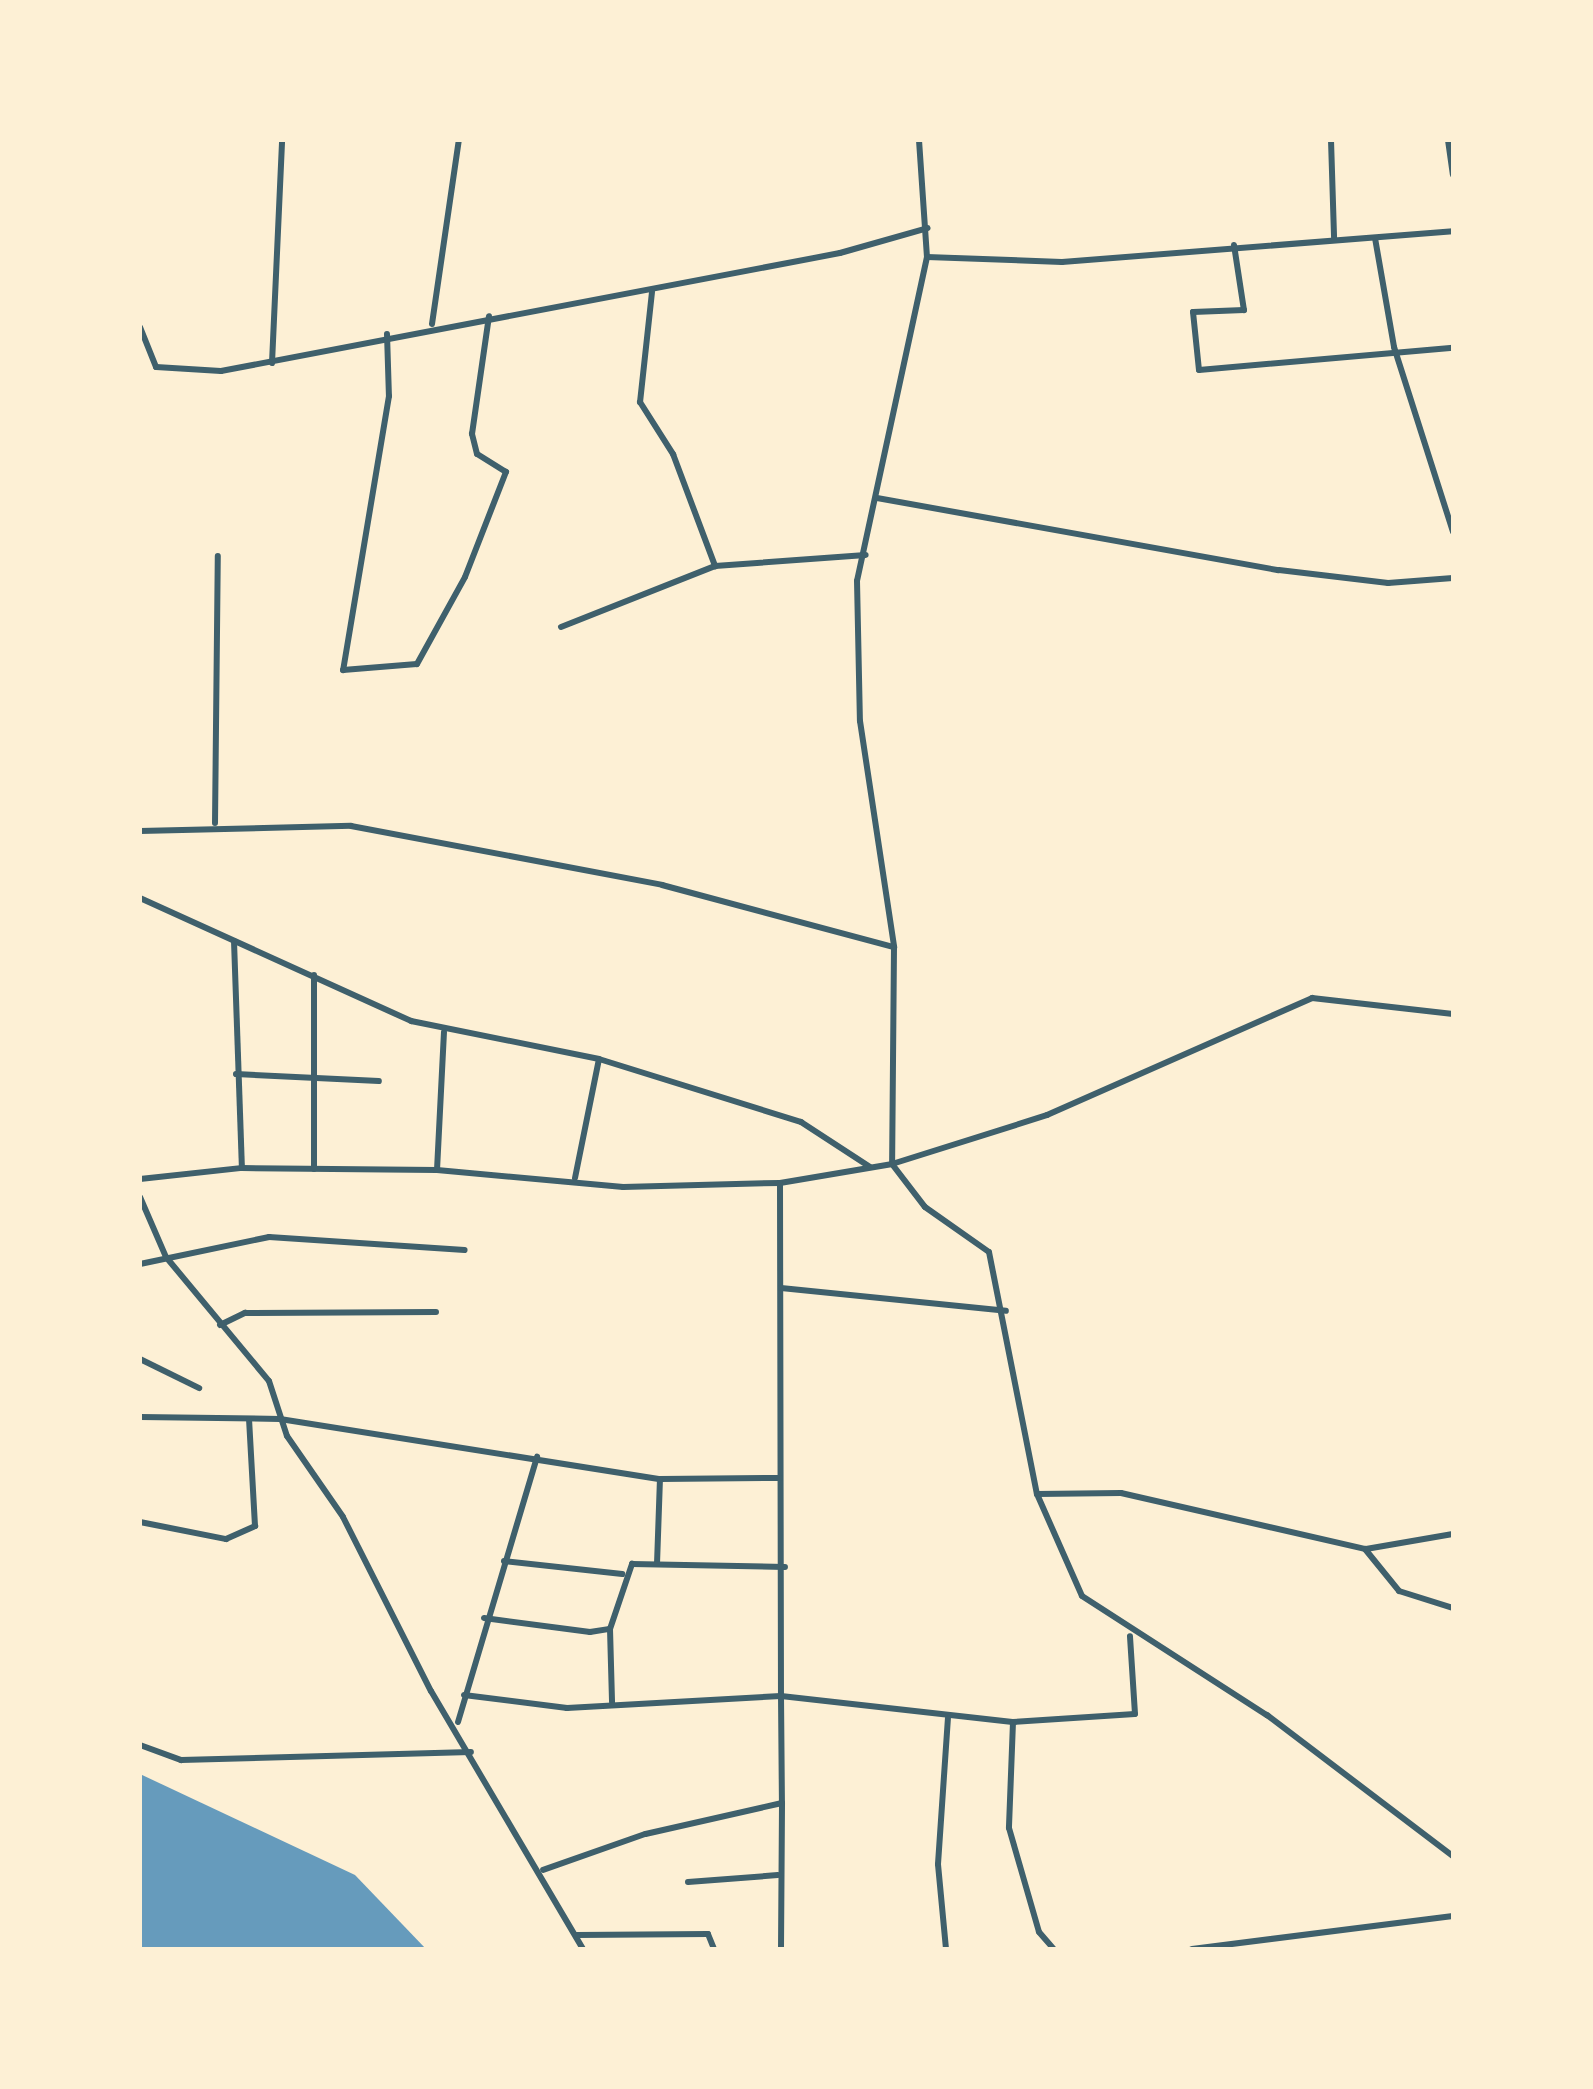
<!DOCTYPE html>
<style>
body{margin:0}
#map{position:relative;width:1593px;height:2089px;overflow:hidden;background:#fdf0d5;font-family:Raleway,sans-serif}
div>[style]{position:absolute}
.water>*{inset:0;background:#669bbc}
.minor>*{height:6px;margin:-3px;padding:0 3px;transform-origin:3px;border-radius:3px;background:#3f606c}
span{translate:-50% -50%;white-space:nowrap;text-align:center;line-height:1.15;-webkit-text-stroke:8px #fdf0d5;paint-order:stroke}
.frame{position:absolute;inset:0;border:142px solid #fdf0d5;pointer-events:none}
</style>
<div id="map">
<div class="water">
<i style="clip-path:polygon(140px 1774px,355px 1875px,426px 1949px,140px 1949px)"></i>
</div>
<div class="minor">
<i style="left:919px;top:140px;width:117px;rotate:86.1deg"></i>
<i style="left:927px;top:257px;width:331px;rotate:102.2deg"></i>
<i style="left:857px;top:581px;width:140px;rotate:88.8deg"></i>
<i style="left:860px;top:721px;width:229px;rotate:81.4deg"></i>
<i style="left:894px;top:947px;width:217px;rotate:90.5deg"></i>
<i style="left:892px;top:1164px;width:54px;rotate:52.5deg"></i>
<i style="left:925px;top:1207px;width:78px;rotate:35.1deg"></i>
<i style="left:989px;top:1252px;width:247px;rotate:78.8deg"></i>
<i style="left:1037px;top:1494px;width:84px;rotate:-0.7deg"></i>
<i style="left:1121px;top:1493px;width:250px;rotate:12.9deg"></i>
<i style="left:1365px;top:1549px;width:54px;rotate:51deg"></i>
<i style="left:1399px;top:1591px;width:57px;rotate:17.5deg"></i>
<i style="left:1331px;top:140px;width:98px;rotate:88.2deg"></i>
<i style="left:1448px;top:140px;width:35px;rotate:82deg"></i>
<i style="left:1375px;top:238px;width:111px;rotate:80.1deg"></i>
<i style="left:1394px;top:347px;width:194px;rotate:72.3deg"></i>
<i style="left:1234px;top:245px;width:66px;rotate:81.3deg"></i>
<i style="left:1244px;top:310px;width:51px;rotate:177.8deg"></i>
<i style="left:1193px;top:312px;width:58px;rotate:84.1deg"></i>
<i style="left:1199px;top:370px;width:255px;rotate:-5deg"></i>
<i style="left:927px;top:257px;width:135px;rotate:2.1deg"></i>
<i style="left:1062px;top:262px;width:392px;rotate:-4.5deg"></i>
<i style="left:652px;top:292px;width:111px;rotate:96.2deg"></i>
<i style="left:640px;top:402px;width:62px;rotate:57.6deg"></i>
<i style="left:673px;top:454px;width:120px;rotate:69.4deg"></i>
<i style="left:432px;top:324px;width:186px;rotate:-81.7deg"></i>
<i style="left:140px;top:327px;width:43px;rotate:68.2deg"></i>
<i style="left:156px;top:367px;width:65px;rotate:3.5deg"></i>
<i style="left:221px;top:371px;width:630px;rotate:-10.79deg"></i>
<i style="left:840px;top:253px;width:91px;rotate:-15.9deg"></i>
<i style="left:387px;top:334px;width:62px;rotate:88.2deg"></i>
<i style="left:389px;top:396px;width:278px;rotate:99.5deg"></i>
<i style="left:343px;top:670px;width:74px;rotate:-4.6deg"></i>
<i style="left:417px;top:664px;width:99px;rotate:-61.1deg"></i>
<i style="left:465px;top:577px;width:113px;rotate:-68.7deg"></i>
<i style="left:506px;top:472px;width:34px;rotate:-148deg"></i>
<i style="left:477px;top:454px;width:21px;rotate:-104deg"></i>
<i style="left:472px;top:434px;width:119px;rotate:-81.8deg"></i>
<i style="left:272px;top:363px;width:223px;rotate:-87.4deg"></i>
<i style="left:877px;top:498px;width:408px;rotate:10.2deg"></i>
<i style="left:1279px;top:570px;width:110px;rotate:6.8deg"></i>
<i style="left:1388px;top:583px;width:65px;rotate:-4.4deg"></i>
<i style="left:561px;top:627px;width:166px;rotate:-21.6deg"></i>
<i style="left:715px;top:566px;width:151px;rotate:-4.2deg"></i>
<i style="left:215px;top:823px;width:267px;rotate:-89.4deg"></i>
<i style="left:140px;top:831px;width:211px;rotate:-1.4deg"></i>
<i style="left:351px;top:826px;width:317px;rotate:10.7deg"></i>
<i style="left:662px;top:885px;width:240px;rotate:15deg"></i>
<i style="left:140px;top:898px;width:298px;rotate:24.4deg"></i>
<i style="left:411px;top:1021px;width:192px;rotate:11.4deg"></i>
<i style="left:599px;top:1059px;width:212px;rotate:17.3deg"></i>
<i style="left:801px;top:1122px;width:82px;rotate:33.1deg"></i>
<i style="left:234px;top:941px;width:227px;rotate:88deg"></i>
<i style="left:314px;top:975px;width:194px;rotate:90deg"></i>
<i style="left:236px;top:1074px;width:143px;rotate:2.8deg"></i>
<i style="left:437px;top:1170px;width:138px;rotate:-87.1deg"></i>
<i style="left:575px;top:1178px;width:121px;rotate:-78.6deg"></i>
<i style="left:140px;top:1179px;width:103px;rotate:-6.2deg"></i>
<i style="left:242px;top:1168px;width:195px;rotate:0.6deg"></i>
<i style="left:437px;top:1170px;width:187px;rotate:5.2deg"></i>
<i style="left:623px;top:1187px;width:157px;rotate:-1.5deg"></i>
<i style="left:780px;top:1183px;width:114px;rotate:-9.6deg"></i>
<i style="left:892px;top:1164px;width:163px;rotate:-17.5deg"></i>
<i style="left:1047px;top:1115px;width:290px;rotate:-23.8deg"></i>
<i style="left:1312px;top:998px;width:142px;rotate:6.5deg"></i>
<i style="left:780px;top:1183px;width:513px;rotate:89.89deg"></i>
<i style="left:781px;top:1696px;width:233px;rotate:6.4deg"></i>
<i style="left:1013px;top:1722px;width:106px;rotate:92.2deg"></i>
<i style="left:1009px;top:1828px;width:108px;rotate:73.9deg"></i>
<i style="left:1039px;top:1932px;width:23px;rotate:49deg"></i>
<i style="left:140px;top:1197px;width:65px;rotate:66.6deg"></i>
<i style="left:166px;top:1257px;width:161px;rotate:50.3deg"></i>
<i style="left:269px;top:1381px;width:58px;rotate:71.9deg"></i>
<i style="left:287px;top:1436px;width:98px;rotate:55.3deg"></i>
<i style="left:343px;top:1517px;width:195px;rotate:63.2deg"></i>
<i style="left:431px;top:1691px;width:299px;rotate:59.5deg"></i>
<i style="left:140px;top:1264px;width:132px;rotate:-11.8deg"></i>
<i style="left:269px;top:1237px;width:196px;rotate:3.8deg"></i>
<i style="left:781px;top:1288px;width:226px;rotate:5.8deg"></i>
<i style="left:220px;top:1325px;width:28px;rotate:-26deg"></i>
<i style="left:245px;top:1313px;width:191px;rotate:-0.3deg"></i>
<i style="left:140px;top:1359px;width:66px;rotate:26.2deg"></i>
<i style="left:140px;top:1417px;width:140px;rotate:0.8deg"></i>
<i style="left:280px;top:1419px;width:385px;rotate:9deg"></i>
<i style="left:660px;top:1479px;width:120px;rotate:-0.5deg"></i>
<i style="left:1037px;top:1494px;width:111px;rotate:66.2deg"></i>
<i style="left:1082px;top:1596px;width:220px;rotate:32.8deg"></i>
<i style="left:1267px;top:1715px;width:233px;rotate:37.2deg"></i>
<i style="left:140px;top:1522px;width:88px;rotate:11.2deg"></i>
<i style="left:226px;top:1539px;width:32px;rotate:-24deg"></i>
<i style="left:255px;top:1526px;width:107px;rotate:-93.2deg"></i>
<i style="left:1366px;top:1549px;width:88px;rotate:-9.8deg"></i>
<i style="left:504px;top:1561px;width:119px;rotate:6.3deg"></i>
<i style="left:657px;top:1564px;width:85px;rotate:-88deg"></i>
<i style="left:484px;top:1618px;width:107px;rotate:7.5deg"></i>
<i style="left:590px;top:1632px;width:20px;rotate:-9deg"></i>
<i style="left:610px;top:1629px;width:69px;rotate:-71.3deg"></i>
<i style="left:632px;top:1564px;width:153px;rotate:1.1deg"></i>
<i style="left:610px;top:1629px;width:73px;rotate:88.4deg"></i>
<i style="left:464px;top:1695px;width:104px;rotate:7.2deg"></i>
<i style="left:567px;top:1708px;width:214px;rotate:-3.2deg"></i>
<i style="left:781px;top:1696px;width:107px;rotate:89.5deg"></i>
<i style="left:782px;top:1803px;width:140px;rotate:167.2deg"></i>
<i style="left:645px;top:1834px;width:108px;rotate:160.6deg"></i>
<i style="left:458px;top:1722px;width:277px;rotate:-73.4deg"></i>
<i style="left:1013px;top:1722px;width:122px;rotate:-3.8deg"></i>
<i style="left:1135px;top:1714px;width:78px;rotate:-93.7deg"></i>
<i style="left:140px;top:1745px;width:44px;rotate:20.1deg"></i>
<i style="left:181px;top:1760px;width:290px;rotate:-1.6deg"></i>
<i style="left:688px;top:1882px;width:90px;rotate:-4.4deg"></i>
<i style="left:576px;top:1935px;width:132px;rotate:-0.4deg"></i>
<i style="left:708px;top:1934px;width:16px;rotate:68deg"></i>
<i style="left:781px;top:1949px;width:146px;rotate:-89.6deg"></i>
<i style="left:946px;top:1949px;width:85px;rotate:-95.4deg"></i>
<i style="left:938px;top:1864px;width:146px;rotate:-86.1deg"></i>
<i style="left:1192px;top:1949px;width:263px;rotate:-7.2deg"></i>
</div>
<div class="frame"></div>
</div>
